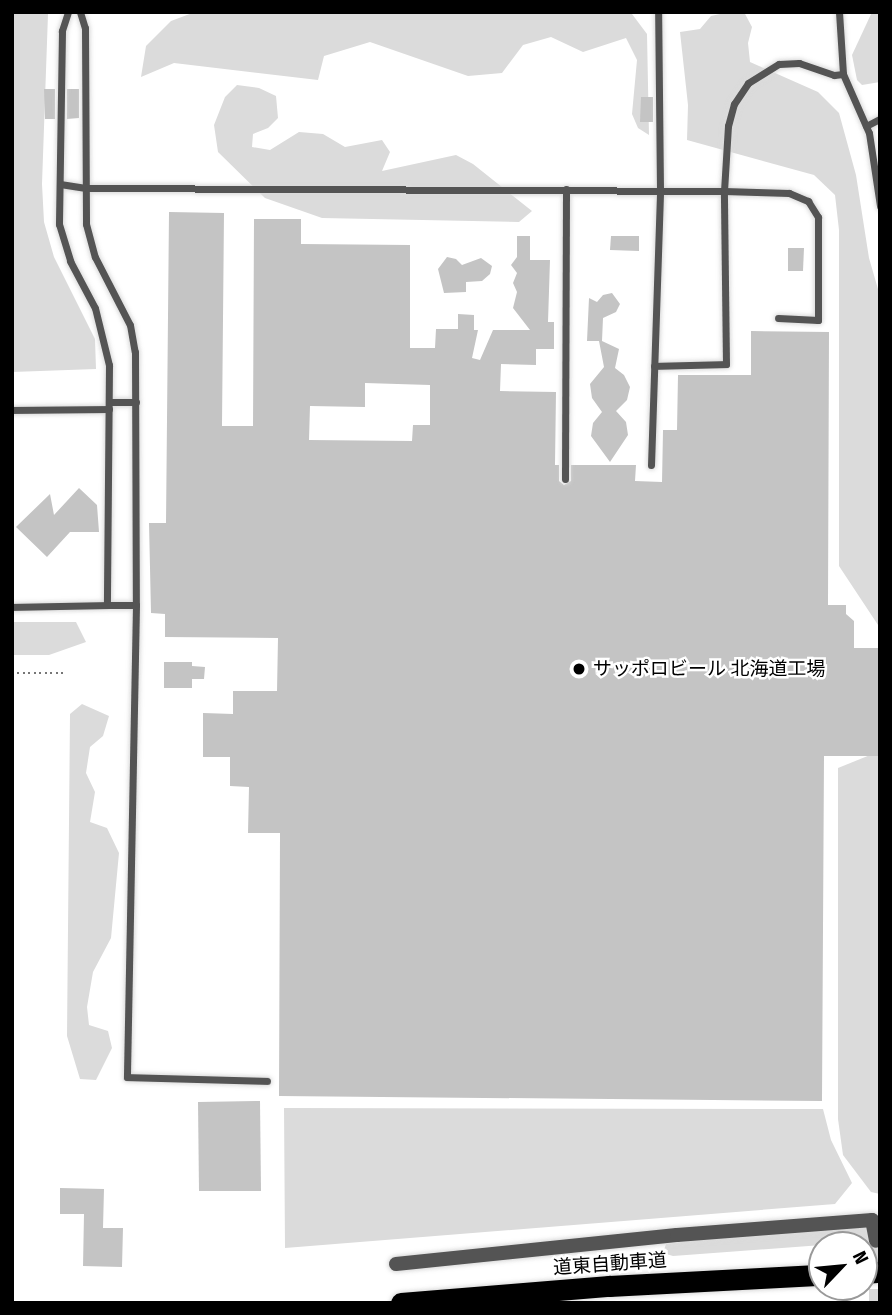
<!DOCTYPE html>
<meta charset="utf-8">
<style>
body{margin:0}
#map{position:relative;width:892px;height:1315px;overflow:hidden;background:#fff;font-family:"Fira Sans Condensed","Noto Sans JP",sans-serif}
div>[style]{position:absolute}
.green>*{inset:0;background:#dbdbdb}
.building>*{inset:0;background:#c4c4c4}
.minor-tunnel>*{height:14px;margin-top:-7px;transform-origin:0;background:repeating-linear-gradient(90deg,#d9d9d9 0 14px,transparent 0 21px)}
.path>*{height:2.5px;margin-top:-1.25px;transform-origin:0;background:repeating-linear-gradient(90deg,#767676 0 2px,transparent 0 5.5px)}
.roads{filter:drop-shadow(0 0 2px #dbdbdb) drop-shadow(0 0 2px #dbdbdb)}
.service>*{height:7px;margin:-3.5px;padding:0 3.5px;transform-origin:3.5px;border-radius:3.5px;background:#545454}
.minor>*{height:14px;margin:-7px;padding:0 7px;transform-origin:7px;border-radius:7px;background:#545454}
.motorway>*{height:21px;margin:-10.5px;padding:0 10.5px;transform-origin:10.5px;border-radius:10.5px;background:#000}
.dots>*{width:19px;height:19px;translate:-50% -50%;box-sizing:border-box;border:4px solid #fff;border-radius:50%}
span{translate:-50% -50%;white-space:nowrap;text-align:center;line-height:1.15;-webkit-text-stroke:5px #fff;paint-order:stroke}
.poi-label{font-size:19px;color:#000}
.left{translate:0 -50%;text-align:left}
.street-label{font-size:19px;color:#000}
.frame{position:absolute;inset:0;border:14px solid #000;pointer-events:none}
.north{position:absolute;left:808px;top:1231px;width:70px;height:70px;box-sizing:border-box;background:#fff;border:2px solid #999;border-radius:50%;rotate:64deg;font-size:19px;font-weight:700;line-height:28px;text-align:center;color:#000}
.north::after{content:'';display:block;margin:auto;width:24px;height:32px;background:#000;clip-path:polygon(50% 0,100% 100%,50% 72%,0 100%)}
</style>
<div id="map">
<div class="green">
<i style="clip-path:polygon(12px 12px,48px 14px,42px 184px,44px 222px,54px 257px,95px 339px,96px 369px,12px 372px)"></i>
<i style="clip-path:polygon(195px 12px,626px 12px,632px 14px,647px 34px,649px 135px,638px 128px,632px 114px,637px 60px,626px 38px,583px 52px,551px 37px,523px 45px,502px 73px,468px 76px,370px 42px,324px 56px,318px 80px,174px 63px,141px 77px,146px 46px,171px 21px)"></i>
<i style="clip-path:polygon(729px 12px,744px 12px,752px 27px,748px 43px,750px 62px,818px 92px,839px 113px,856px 175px,869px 258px,880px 296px,880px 628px,839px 566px,839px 230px,835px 195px,814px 175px,687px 140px,688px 105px,680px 32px,700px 29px,711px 16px)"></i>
<i style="clip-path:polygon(872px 12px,880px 12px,880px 82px,862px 85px,857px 80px,852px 55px)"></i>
<i style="clip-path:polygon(237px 85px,259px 88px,276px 96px,278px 118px,268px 128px,253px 134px,252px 147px,270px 150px,299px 132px,323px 134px,345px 147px,382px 140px,390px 152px,382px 171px,456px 155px,473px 164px,532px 211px,519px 222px,322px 218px,265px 198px,218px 152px,214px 125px,225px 97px)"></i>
<i style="clip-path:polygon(12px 622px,76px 622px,86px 642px,49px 655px,12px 655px)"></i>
<i style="clip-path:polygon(82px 704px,109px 716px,103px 736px,90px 747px,86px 773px,95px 792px,90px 822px,107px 828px,119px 853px,111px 938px,93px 972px,87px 1007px,89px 1025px,108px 1031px,112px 1048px,96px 1080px,80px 1079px,67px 1036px,70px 714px)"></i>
<i style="clip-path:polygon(880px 751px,880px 1194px,871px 1192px,843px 1155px,838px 1119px,838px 768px)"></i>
<i style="clip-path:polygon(284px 1108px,823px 1109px,831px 1140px,852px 1183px,835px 1204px,285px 1248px)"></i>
<i style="clip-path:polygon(880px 1217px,880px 1246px,822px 1245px,673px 1256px,663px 1253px,666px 1244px)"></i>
</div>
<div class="building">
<i style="clip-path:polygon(44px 89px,55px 89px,55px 119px,45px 119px)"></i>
<i style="clip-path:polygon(67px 89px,79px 89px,79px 118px,67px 119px)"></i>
<i style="clip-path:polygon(641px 97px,653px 97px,653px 122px,640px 122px)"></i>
<i style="clip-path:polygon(evenodd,169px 212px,224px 213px,222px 426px,253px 426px,254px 219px,301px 219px,301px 244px,410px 245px,410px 348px,435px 348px,436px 329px,458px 329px,458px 314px,474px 315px,474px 330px,478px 330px,472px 358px,480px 360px,493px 330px,530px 330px,513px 308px,517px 292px,513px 283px,517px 273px,511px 265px,517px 257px,517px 236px,530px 236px,530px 260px,550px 260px,548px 322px,554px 322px,554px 349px,536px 349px,536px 365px,501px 364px,500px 391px,556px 392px,555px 465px,559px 465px,559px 481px,564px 485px,571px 481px,571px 465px,636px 465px,635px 481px,662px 482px,663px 430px,677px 430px,678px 375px,751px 375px,751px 331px,829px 332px,828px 605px,846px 605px,846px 614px,854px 621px,854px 648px,880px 648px,880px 756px,824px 756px,822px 1101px,279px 1096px,280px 833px,248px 833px,249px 787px,230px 786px,230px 757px,203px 757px,203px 713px,233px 714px,233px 691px,277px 691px,278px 638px,165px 637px,165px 614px,151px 613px,149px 523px,166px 523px,169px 212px,365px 383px,430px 385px,430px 425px,413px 425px,412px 441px,309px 440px,310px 406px,365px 407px,365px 383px)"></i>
<i style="clip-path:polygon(611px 236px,639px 236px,639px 251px,610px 250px)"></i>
<i style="clip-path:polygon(788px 248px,804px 248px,803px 271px,788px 271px)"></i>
<i style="clip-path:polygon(447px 257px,456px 259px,462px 265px,481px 258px,492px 266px,490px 274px,482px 281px,466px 282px,466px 292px,444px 293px,438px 269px)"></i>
<i style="clip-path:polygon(612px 293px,620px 304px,616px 312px,603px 318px,602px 341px,619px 349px,615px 368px,624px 375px,630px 387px,627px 400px,616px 411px,626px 422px,628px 435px,610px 462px,591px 436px,593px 423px,602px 412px,592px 398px,590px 384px,604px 367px,599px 341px,587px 341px,589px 298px,597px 302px,603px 295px)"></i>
<i style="clip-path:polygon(79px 488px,97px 505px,99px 532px,70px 532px,47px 557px,16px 527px,50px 494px,54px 515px)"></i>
<i style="clip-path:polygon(164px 662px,192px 662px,192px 666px,205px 667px,204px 679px,192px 679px,192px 688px,164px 688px)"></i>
<i style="clip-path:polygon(260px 1101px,261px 1191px,199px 1191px,198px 1102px)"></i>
<i style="clip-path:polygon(60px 1188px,104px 1189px,103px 1228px,123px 1228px,122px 1267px,83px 1266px,84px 1214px,60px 1214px)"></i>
</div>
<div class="minor-tunnel">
<i style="left:876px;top:1303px;width:62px;rotate:-90deg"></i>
</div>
<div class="path">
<i style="left:12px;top:673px;width:51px"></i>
</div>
<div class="roads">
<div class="service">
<i style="left:68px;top:12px;width:20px;rotate:108deg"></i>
<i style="left:62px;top:31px;width:193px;rotate:90.9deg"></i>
<i style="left:59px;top:224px;width:39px;rotate:73deg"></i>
<i style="left:70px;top:261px;width:53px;rotate:62deg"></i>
<i style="left:95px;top:308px;width:59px;rotate:76.2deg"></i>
<i style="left:109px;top:365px;width:240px;rotate:90.5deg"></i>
<i style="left:107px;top:605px;width:29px"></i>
<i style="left:80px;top:12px;width:17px;rotate:73deg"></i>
<i style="left:85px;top:28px;width:196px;rotate:89.7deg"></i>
<i style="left:86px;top:224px;width:34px;rotate:75deg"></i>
<i style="left:95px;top:257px;width:76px;rotate:62.8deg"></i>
<i style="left:130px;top:325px;width:27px;rotate:80deg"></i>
<i style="left:135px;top:352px;width:253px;rotate:89.8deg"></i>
<i style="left:136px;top:605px;width:472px;rotate:91.1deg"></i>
<i style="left:127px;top:1077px;width:140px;rotate:1.6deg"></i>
<i style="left:839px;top:12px;width:62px;rotate:86.3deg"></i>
<i style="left:843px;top:74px;width:64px;rotate:66.2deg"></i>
<i style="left:869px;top:133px;width:74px;rotate:81.4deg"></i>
<i style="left:866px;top:126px;width:16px;rotate:-27deg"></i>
<i style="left:60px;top:184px;width:26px;rotate:9deg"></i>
<i style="left:86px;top:188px;width:638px;rotate:0.27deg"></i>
<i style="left:724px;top:191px;width:65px;rotate:-86.5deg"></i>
<i style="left:728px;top:126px;width:23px;rotate:-75deg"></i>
<i style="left:734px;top:104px;width:25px;rotate:-56deg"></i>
<i style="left:748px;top:83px;width:36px;rotate:-32deg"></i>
<i style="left:779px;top:64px;width:20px;rotate:-3deg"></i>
<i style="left:799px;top:63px;width:37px;rotate:19deg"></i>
<i style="left:834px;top:75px;width:9px;rotate:-6deg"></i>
<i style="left:654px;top:366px;width:72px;rotate:-1.6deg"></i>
<i style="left:726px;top:364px;width:173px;rotate:-90.7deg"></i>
<i style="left:724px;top:191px;width:65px;rotate:1.8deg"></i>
<i style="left:789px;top:193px;width:21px;rotate:23deg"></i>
<i style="left:808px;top:201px;width:19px;rotate:58deg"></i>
<i style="left:818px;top:217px;width:103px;rotate:90deg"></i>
<i style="left:818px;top:320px;width:40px;rotate:-177.1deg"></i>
<i style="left:109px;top:402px;width:27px"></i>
<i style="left:12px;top:410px;width:97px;rotate:-0.6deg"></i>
<i style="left:651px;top:465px;width:276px;rotate:-88.1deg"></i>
<i style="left:660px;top:189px;width:177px;rotate:-90.6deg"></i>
<i style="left:565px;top:479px;width:290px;rotate:-89.8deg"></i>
<i style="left:12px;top:607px;width:95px;rotate:-1.2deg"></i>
</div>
<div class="minor">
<i style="left:396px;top:1264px;width:282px;rotate:-5.9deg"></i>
<i style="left:677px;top:1235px;width:196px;rotate:-4.4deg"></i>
<i style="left:872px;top:1220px;width:21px;rotate:79deg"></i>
</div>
<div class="motorway">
<i style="left:864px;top:1273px;width:16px;rotate:-4deg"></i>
<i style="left:401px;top:1303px;width:209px;rotate:-4.7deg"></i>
<i style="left:609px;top:1286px;width:213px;rotate:-3deg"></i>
</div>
</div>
<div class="dots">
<i style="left:579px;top:669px;background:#000"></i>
</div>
<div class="poi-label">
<span class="left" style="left:593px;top:669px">サッポロビール 北海道工場</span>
</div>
<div class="street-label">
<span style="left:610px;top:1264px;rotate:-4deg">道東自動車道</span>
</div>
<div class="frame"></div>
<div class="north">N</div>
</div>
